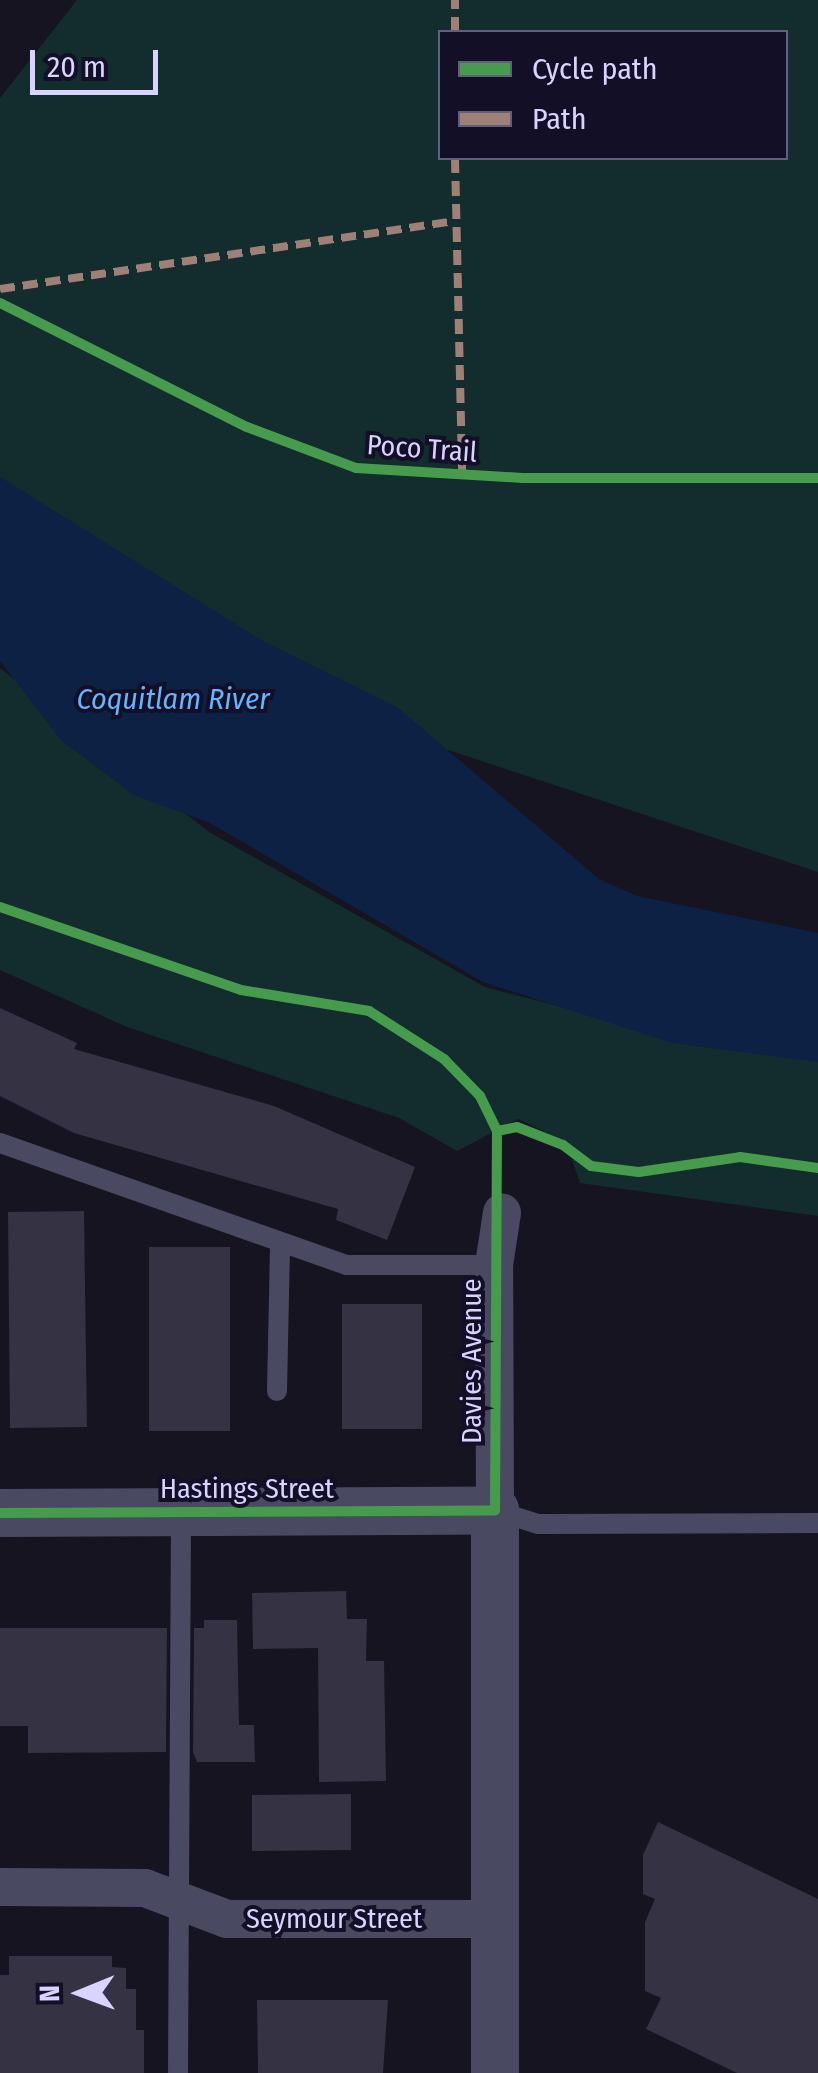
<!DOCTYPE html>
<style>
body{margin:0}
#map{position:relative;width:818px;height:2073px;overflow:hidden;background:#161421;font-family:"Fira Sans Condensed",sans-serif}
div>[style]{position:absolute}
.green>*{inset:0;background:#132c2d}
.water>*{inset:0;background:#0d2144}
.building>*{inset:0;background:#343243}
.service>*{height:20px;margin:-10px;padding:0 10px;transform-origin:10px;border-radius:10px;background:#4a4962}
.minor>*{height:38px;margin:-19px;padding:0 19px;transform-origin:19px;border-radius:19px;background:#4a4962}
.tertiary>*{height:48px;margin:-24px;padding:0 24px;transform-origin:24px;border-radius:24px;background:#4a4962}
.quiet>*{height:8px;margin-top:-4px;transform-origin:0;background:repeating-linear-gradient(90deg,#9e8076 0 15px,transparent 0 23px)}
.cycleway>*{height:10px;margin:-5px;padding:0 5px;transform-origin:5px;border-radius:5px;background:#469c4c}
span{translate:-50% -50%;white-space:nowrap;text-align:center;line-height:1.15;-webkit-text-stroke:8px #130f26;paint-order:stroke}
.street-label{font-size:28px;color:#d9d4ff}
.water-label{font-size:30px;color:#62b6ff;font-style:italic}
.legend{position:absolute;left:438px;top:30px;width:350px;height:130px;box-sizing:border-box;background:#130f26;border:2px solid #625e7d;margin:0;padding:12px 18px;list-style:none;font-size:30px;color:#d9d4ff}
.legend li{display:flex;align-items:center;gap:20px;height:50px}
.legend b{width:50px;border:2px solid #625e7d}
.north{position:absolute;left:30px;top:1943px;width:100px;height:100px;-webkit-text-stroke:8px #130f26;paint-order:stroke;rotate:269deg;font-size:28px;font-weight:700;line-height:40px;text-align:center;color:#d9d4ff}
.north::after{content:'';display:block;margin:auto;width:35px;height:45px;background:#d9d4ff;clip-path:polygon(50% 0,100% 100%,50% 72%,0 100%)}
.scale{position:absolute;left:30px;top:50px;width:128px;height:45px;box-sizing:border-box;border:5px solid #d9d4ff;border-top:0;padding-left:12px;font-size:30px;line-height:35px;white-space:nowrap;color:#d9d4ff;-webkit-text-stroke:8px #130f26;paint-order:stroke}
</style>
<div id="map">
<div class="green">
<i style="clip-path:polygon(evenodd,77px 0,818px 0,818px 872px,424px 742px,0 517px,0 98px,77px 0,440px 32px,786px 32px,786px 158px,440px 158px,440px 32px)"></i>
<i style="clip-path:polygon(0 668px,209px 832px,485px 987px,714px 1046px,818px 1053px,818px 1216px,580px 1183px,566px 1142px,518px 1119px,457px 1151px,399px 1118px,127px 1027px,0 970px)"></i>
</div>
<div class="water">
<i style="clip-path:polygon(0 477px,263px 641px,397px 707px,599px 879px,637px 896px,818px 933px,818px 1062px,672px 1043px,483px 982px,210px 823px,134px 795px,61px 740px,0 661px)"></i>
</div>
<div class="building">
<i style="clip-path:polygon(0 1008px,77px 1043px,74px 1049px,274px 1106px,415px 1167px,387px 1240px,336px 1220px,338px 1209px,74px 1133px,0 1096px)"></i>
<i style="clip-path:polygon(84px 1211px,87px 1427px,10px 1428px,8px 1212px)"></i>
<i style="clip-path:polygon(149px 1247px,230px 1247px,230px 1431px,149px 1431px)"></i>
<i style="clip-path:polygon(342px 1304px,422px 1304px,422px 1429px,342px 1429px)"></i>
<i style="clip-path:polygon(346px 1591px,347px 1619px,367px 1619px,366px 1661px,384px 1661px,386px 1781px,319px 1782px,318px 1648px,253px 1649px,252px 1593px)"></i>
<i style="clip-path:polygon(204px 1620px,237px 1620px,239px 1725px,254px 1725px,255px 1762px,197px 1762px,193px 1752px,194px 1628px,204px 1628px)"></i>
<i style="clip-path:polygon(0 1628px,167px 1628px,166px 1752px,28px 1753px,28px 1726px,0 1726px)"></i>
<i style="clip-path:polygon(351px 1794px,351px 1850px,252px 1851px,252px 1795px)"></i>
<i style="clip-path:polygon(658px 1822px,818px 1899px,818px 2073px,737px 2073px,646px 2029px,661px 1998px,645px 1991px,645px 1922px,655px 1899px,643px 1894px,643px 1855px)"></i>
<i style="clip-path:polygon(9px 1956px,112px 1956px,112px 1967px,126px 1968px,126px 1989px,136px 1989px,136px 2030px,144px 2030px,144px 2073px,0 2073px,0 1975px,9px 1975px)"></i>
<i style="clip-path:polygon(257px 2000px,388px 2000px,383px 2073px,258px 2073px)"></i>
</div>
<div class="service">
<i style="left:0;top:1143px;width:367px;rotate:19.4deg"></i>
<i style="left:346px;top:1265px;width:148px"></i>
<i style="left:277px;top:1391px;width:147px;rotate:-88.8deg"></i>
<i style="left:497px;top:1511px;width:43px;rotate:17.6deg"></i>
<i style="left:538px;top:1524px;width:280px;rotate:-0.2deg"></i>
<i style="left:178px;top:2073px;width:561px;rotate:-89.69deg"></i>
</div>
<div class="minor">
<i style="left:495px;top:1510px;width:245px;rotate:-90.2deg"></i>
<i style="left:494px;top:1265px;width:53px;rotate:-81.3deg"></i>
<i style="left:0;top:1887px;width:145px;rotate:0.4deg"></i>
<i style="left:145px;top:1888px;width:88px;rotate:20.7deg"></i>
<i style="left:227px;top:1919px;width:268px"></i>
</div>
<div class="tertiary">
<i style="left:0;top:1513px;width:495px;rotate:-0.3deg"></i>
<i style="left:495px;top:1510px;width:563px;rotate:90deg"></i>
</div>
<div class="quiet">
<i style="left:455px;top:32px;width:32px;rotate:-90deg"></i>
<i style="left:455px;top:158px;width:317px;rotate:88.7deg"></i>
<i style="left:0;top:289px;width:459px;rotate:-8.5deg"></i>
</div>
<div class="cycleway">
<i style="left:0;top:303px;width:276px;rotate:26.7deg"></i>
<i style="left:247px;top:427px;width:116px;rotate:20.6deg"></i>
<i style="left:356px;top:468px;width:167px;rotate:3.4deg"></i>
<i style="left:523px;top:478px;width:295px"></i>
<i style="left:0;top:907px;width:255px;rotate:19deg"></i>
<i style="left:241px;top:990px;width:130px;rotate:9.3deg"></i>
<i style="left:369px;top:1011px;width:89px;rotate:32.6deg"></i>
<i style="left:444px;top:1059px;width:52px;rotate:45.8deg"></i>
<i style="left:480px;top:1096px;width:39px;rotate:64deg"></i>
<i style="left:497px;top:1131px;width:20px;rotate:-11deg"></i>
<i style="left:517px;top:1127px;width:49px;rotate:21.4deg"></i>
<i style="left:563px;top:1145px;width:35px;rotate:37deg"></i>
<i style="left:591px;top:1166px;width:48px;rotate:7.1deg"></i>
<i style="left:639px;top:1172px;width:102px;rotate:-8.4deg"></i>
<i style="left:740px;top:1157px;width:79px;rotate:8deg"></i>
<i style="left:0;top:1513px;width:495px;rotate:-0.3deg"></i>
<i style="left:495px;top:1510px;width:379px;rotate:-89.7deg"></i>
</div>
<div class="street-label">
<span style="left:422px;top:449px;rotate:4deg">Poco Trail</span>
<span style="left:472px;top:1361px;rotate:-90deg">Davies Avenue</span>
<span style="left:247px;top:1489px">Hastings Street</span>
<span style="left:334px;top:1919px">Seymour Street</span>
</div>
<div class="water-label">
<span style="left:173px;top:699px">Coquitlam River</span>
</div>
<ul class="legend">
<li><b style="height:12px;background:#469c4c"></b>Cycle path</li>
<li><b style="height:12px;background:#9e8076"></b>Path</li>
</ul>
<div class="north">N</div>
<div class="scale">20 m</div>
</div>
